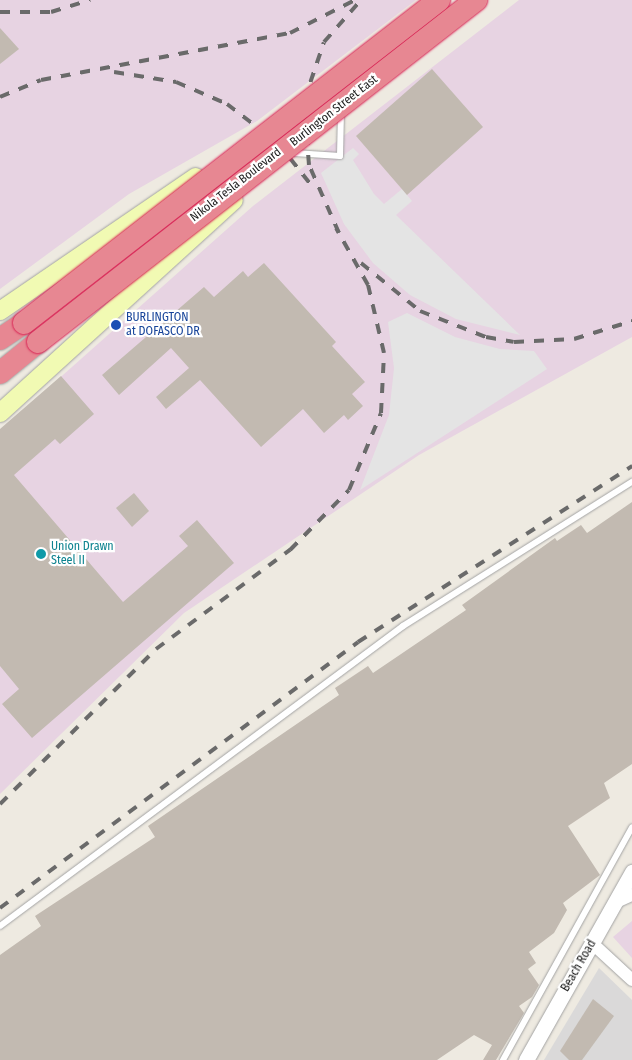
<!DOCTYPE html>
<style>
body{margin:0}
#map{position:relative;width:632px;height:1060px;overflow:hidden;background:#eeeae1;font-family:"Fira Sans Condensed",sans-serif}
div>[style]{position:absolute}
.residential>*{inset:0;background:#dad9d9}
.industrial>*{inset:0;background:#e7d3e2}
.parking>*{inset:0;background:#e4e4e4}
.building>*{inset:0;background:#c2bab1}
.roads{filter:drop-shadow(0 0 1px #a3a3a3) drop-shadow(0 0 1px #a3a3a3)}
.service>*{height:6px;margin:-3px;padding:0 3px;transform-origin:3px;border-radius:3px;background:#fff}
.minor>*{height:12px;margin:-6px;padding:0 6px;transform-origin:6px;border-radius:6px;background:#fff}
.tertiary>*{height:15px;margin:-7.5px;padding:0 7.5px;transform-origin:7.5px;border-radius:7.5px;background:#fff}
.secondary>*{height:18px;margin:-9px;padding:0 9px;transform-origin:9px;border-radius:9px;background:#f1fab3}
.motorway>*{height:22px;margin:-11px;padding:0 11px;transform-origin:11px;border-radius:11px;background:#e78792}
.rail>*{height:4px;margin-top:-2px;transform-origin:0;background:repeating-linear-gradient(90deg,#6a6a6a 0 10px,transparent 0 20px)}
.bridges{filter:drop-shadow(0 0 1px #d82253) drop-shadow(0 0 1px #d82253)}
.motorway-bridge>*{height:22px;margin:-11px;padding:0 11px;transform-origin:11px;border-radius:11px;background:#e78792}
.dots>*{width:14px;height:14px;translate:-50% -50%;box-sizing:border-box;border:2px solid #fff;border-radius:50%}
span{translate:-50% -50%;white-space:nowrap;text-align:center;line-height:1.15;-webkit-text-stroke:4.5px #fff;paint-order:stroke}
.street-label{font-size:12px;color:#1c1c1c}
.transit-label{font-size:12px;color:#164399}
.left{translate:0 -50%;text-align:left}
.culture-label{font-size:12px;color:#0d838f}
</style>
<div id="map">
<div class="residential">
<i style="clip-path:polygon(599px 968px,632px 1000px,632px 1060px,544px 1060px)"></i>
</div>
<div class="industrial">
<i style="clip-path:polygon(0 0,416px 0,257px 121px,129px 194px,0 289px)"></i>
<i style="clip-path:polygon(519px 0,632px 0,632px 337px,419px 455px,184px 613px,0 794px,0 431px,253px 206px)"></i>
<i style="clip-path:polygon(632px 921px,632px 958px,613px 937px)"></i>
</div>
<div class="parking">
<i style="clip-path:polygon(353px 148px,359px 154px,353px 160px,374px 194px,384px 204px,402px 189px,412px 201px,396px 215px,520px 335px,456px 319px,410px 295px,373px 263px,344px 224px,321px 173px)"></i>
<i style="clip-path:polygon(407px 313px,455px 337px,500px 349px,534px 351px,547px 369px,360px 490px,389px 415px,394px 368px,388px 322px)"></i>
</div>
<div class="building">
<i style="clip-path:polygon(0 28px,19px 49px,0 64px)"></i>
<i style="clip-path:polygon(432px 69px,483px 127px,407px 195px,356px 136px)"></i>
<i style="clip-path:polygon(264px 263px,336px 342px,332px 346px,365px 382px,352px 394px,363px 406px,348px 420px,344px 415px,324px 433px,303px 409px,261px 447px,200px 380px,166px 409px,156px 397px,189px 368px,171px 348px,119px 395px,102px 375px,204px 287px,214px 297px,243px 271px,248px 277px)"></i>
<i style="clip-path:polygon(61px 376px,94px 414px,60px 444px,55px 439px,14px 475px,123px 602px,188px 546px,179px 536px,197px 520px,234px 563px,32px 738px,2px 704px,19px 689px,0 666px,0 429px)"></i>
<i style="clip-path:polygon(134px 493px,149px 511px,132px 527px,116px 508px)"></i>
<i style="clip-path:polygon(632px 502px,632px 764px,604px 783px,610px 798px,568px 826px,600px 875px,563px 903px,567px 910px,554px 933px,529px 952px,536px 963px,528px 969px,539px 985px,532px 997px,519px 1006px,524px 1013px,496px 1060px,483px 1060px,492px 1045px,474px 1035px,437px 1060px,0 1060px,0 955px,41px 926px,35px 916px,155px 837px,148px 826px,339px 695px,335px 688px,368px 666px,373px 673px,466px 610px,462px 605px,555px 538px,557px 541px,581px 525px,587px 533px)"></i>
<i style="clip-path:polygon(593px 999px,614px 1016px,582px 1060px,569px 1060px,560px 1051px)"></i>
</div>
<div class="roads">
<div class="service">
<i style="left:294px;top:153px;width:46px;rotate:3.7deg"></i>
<i style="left:340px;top:156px;width:43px;rotate:-88.7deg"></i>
<i style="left:0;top:926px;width:502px;rotate:-36.66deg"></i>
<i style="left:403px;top:626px;width:271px;rotate:-32.2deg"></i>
<i style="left:503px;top:1060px;width:266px;rotate:-61deg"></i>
</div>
<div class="minor">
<i style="left:616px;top:902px;width:17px;rotate:-24deg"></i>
<i style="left:593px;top:944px;width:53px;rotate:42.7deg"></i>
</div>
<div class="tertiary">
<i style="left:526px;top:1060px;width:216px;rotate:-60.6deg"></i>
</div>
<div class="secondary">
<i style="left:0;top:311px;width:237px;rotate:-34.4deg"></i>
<i style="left:0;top:413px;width:316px;rotate:-42.3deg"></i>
</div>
<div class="motorway">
<i style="left:0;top:339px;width:29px;rotate:-34deg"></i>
<i style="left:0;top:373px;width:49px;rotate:-39.2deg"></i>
</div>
</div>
<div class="rail">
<i style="left:0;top:12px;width:51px"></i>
<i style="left:51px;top:12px;width:41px;rotate:-17.1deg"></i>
<i style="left:114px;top:72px;width:63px;rotate:9.2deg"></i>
<i style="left:176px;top:82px;width:56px;rotate:23.3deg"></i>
<i style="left:227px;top:104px;width:64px;rotate:37.4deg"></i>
<i style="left:278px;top:143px;width:55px;rotate:51.7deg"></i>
<i style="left:0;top:97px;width:44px;rotate:-22.5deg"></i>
<i style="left:41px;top:80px;width:253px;rotate:-10.7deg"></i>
<i style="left:290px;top:33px;width:73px;rotate:-26.9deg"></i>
<i style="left:339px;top:233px;width:74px;rotate:-113.8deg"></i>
<i style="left:309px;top:165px;width:64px;rotate:-94.5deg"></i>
<i style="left:304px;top:101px;width:62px;rotate:-71.3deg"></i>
<i style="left:324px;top:42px;width:56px;rotate:-48.6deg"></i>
<i style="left:361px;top:263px;width:76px;rotate:39.1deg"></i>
<i style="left:420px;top:311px;width:71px;rotate:21.5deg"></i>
<i style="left:486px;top:337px;width:28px;rotate:10deg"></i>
<i style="left:514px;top:342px;width:60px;rotate:-2.9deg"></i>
<i style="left:574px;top:339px;width:61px;rotate:-17.2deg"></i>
<i style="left:0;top:804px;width:220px;rotate:-44.8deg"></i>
<i style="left:156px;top:649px;width:167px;rotate:-36.5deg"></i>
<i style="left:290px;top:550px;width:84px;rotate:-45.5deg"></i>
<i style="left:349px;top:490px;width:83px;rotate:-67.4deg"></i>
<i style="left:381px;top:413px;width:60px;rotate:-87.1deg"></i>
<i style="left:384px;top:353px;width:70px;rotate:-103.2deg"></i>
<i style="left:368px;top:285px;width:65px;rotate:-119.3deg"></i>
<i style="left:0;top:908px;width:446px;rotate:-36.6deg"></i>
<i style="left:358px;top:642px;width:326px;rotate:-32.7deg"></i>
</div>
<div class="bridges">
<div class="motorway-bridge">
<i style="left:24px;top:323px;width:526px;rotate:-37.89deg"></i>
<i style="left:38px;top:342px;width:556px;rotate:-37.98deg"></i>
</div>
</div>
<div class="dots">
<i style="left:116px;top:325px;background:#1a4fb4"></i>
<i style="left:41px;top:554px;background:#0f9aa8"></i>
</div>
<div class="street-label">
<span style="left:334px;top:111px;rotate:-38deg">Burlington Street East</span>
<span style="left:236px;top:185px;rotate:-38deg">Nikola Tesla Boulevard</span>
<span style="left:579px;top:966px;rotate:-60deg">Beach Road</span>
</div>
<div class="transit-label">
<span class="left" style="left:126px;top:325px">BURLINGTON<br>at DOFASCO DR</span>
</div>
<div class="culture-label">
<span class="left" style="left:51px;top:554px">Union Drawn<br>Steel II</span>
</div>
</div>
